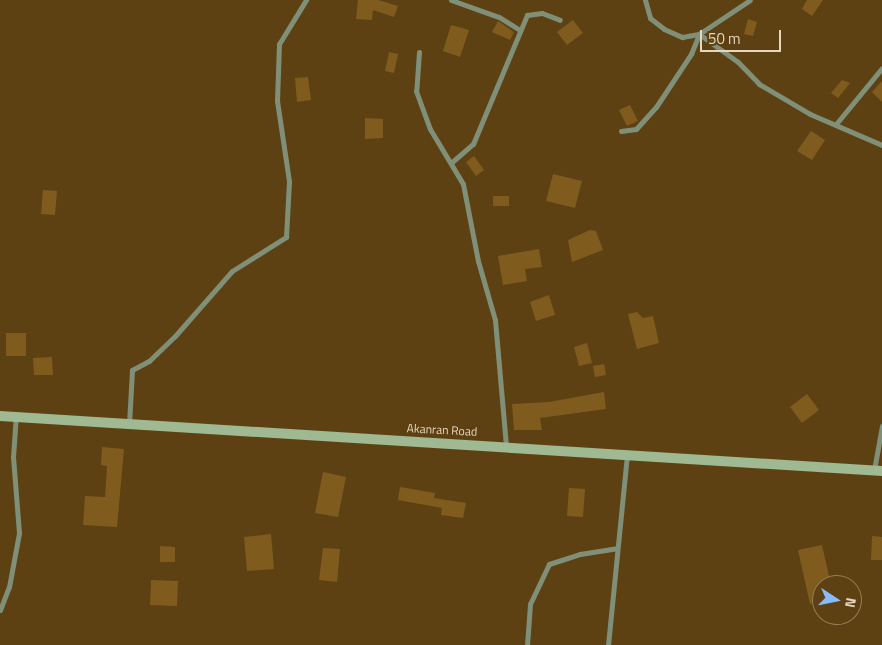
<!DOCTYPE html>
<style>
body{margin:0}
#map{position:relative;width:882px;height:645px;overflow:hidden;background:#5d4113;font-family:"Titillium Web",sans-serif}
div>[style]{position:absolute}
.building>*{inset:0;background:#805b1e}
.minor>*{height:5px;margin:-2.5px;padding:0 2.5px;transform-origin:2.5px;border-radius:2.5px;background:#809078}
.secondary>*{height:10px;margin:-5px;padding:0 5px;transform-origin:5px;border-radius:5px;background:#9fb993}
span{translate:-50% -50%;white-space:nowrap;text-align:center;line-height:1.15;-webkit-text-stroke:4px #5d4113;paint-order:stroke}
.street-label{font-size:12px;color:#e6d6bf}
.north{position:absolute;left:812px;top:575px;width:50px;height:50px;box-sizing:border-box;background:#5d4113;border:1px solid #947d58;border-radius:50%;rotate:101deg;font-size:14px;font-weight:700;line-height:20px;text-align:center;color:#e6d6bf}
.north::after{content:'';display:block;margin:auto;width:18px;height:22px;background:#89bafc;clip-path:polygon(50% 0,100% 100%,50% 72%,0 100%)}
.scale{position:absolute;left:700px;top:30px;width:81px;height:22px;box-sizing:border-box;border:2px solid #e6d6bf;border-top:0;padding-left:6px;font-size:15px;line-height:18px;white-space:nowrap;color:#e6d6bf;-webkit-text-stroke:4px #5d4113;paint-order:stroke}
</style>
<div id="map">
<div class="building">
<i style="clip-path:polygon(358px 0,378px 0,398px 6px,394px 17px,373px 10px,372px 20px,356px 19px)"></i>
<i style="clip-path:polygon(807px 0,823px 0,812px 16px,802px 9px)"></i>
<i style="clip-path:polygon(748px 19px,757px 22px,753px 36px,744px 34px)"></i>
<i style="clip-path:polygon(573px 20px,583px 33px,567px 45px,557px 32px)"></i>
<i style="clip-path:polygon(498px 21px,514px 32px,510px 40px,492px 32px)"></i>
<i style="clip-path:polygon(451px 25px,469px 30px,460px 57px,443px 51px)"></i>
<i style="clip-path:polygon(389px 52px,398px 54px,394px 73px,385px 71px)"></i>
<i style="clip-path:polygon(308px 77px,311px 100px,297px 102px,295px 78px)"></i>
<i style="clip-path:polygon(842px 80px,850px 83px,838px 98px,831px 93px)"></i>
<i style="clip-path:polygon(882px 81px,882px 102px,872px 92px)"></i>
<i style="clip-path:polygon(630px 105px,638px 121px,627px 126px,619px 110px)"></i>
<i style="clip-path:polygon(365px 118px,383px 119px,383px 138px,365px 139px)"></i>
<i style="clip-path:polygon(811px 131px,825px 140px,812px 160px,797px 151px)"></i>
<i style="clip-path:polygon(474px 156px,484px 170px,476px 176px,466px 162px)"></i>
<i style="clip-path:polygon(553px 174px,582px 181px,575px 208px,546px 201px)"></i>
<i style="clip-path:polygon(43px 190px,57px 191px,55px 215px,41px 214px)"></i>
<i style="clip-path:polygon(493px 196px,509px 196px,509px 206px,493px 206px)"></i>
<i style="clip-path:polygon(590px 230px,596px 231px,603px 250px,572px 262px,568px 240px)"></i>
<i style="clip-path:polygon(539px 249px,542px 267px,525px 269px,527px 281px,503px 285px,498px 256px)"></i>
<i style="clip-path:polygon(549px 295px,555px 315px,536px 321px,530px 302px)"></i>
<i style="clip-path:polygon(637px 312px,643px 318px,653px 316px,659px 343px,637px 349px,628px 314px)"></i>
<i style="clip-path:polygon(6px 333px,26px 333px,26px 356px,6px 356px)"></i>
<i style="clip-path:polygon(587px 343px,592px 363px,579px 366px,574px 347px)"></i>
<i style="clip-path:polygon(52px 357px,53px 375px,34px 375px,33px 358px)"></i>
<i style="clip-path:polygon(604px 364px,606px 375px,595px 377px,593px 366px)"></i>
<i style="clip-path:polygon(604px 392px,606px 409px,540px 418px,542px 430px,514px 430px,512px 404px,549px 402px)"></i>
<i style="clip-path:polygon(807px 394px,819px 410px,802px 423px,790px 407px)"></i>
<i style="clip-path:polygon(102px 447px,124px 449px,117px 527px,83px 525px,85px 496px,105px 497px,107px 466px,101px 465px)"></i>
<i style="clip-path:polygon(323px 472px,346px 477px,338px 517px,315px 513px)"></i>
<i style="clip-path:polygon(400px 487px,435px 493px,434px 498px,466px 503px,463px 518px,441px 515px,442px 508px,398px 500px)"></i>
<i style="clip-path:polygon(569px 488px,585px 489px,583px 517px,567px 516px)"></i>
<i style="clip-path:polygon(271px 534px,274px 569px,247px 571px,244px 537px)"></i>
<i style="clip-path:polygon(872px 536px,882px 537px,882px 560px,871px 560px)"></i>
<i style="clip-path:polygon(822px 545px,831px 585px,822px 585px,822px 601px,810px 604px,798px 550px)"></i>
<i style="clip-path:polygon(160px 546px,175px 547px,175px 562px,160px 562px)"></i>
<i style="clip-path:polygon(323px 548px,340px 549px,337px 582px,319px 580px)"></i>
<i style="clip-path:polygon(151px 580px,178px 581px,177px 606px,150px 605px)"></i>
</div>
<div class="minor">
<i style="left:451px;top:0;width:51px;rotate:19.5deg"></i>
<i style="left:499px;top:17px;width:25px;rotate:32deg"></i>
<i style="left:645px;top:0;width:19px;rotate:74deg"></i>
<i style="left:650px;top:18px;width:18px;rotate:38deg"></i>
<i style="left:664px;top:29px;width:20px;rotate:24deg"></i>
<i style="left:682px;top:37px;width:17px;rotate:-10deg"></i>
<i style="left:699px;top:34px;width:48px;rotate:35.7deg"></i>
<i style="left:738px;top:62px;width:30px;rotate:46deg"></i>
<i style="left:759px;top:84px;width:59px;rotate:30.5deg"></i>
<i style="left:810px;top:114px;width:78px;rotate:23.3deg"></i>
<i style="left:419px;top:52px;width:39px;rotate:94deg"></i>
<i style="left:416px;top:91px;width:40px;rotate:69.8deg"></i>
<i style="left:430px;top:129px;width:64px;rotate:59deg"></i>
<i style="left:463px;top:184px;width:78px;rotate:79deg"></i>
<i style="left:478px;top:261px;width:61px;rotate:73.9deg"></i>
<i style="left:495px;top:320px;width:126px;rotate:85deg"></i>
<i style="left:836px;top:124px;width:72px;rotate:-50.6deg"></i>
<i style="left:621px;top:131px;width:15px;rotate:-8deg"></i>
<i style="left:636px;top:129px;width:30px;rotate:-48deg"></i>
<i style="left:656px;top:107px;width:64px;rotate:-56.6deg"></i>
<i style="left:691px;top:54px;width:22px;rotate:-68deg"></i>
<i style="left:699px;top:34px;width:61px;rotate:-33.7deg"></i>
<i style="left:452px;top:162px;width:28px;rotate:-41deg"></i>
<i style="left:473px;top:144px;width:140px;rotate:-67.3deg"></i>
<i style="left:527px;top:15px;width:15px;rotate:-8deg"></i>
<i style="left:542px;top:13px;width:19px;rotate:21deg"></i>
<i style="left:129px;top:424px;width:54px;rotate:-86.8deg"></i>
<i style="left:132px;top:370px;width:19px;rotate:-28deg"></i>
<i style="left:149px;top:361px;width:36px;rotate:-44deg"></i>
<i style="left:175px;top:336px;width:86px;rotate:-48.8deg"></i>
<i style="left:232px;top:271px;width:64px;rotate:-32.2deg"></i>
<i style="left:286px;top:237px;width:56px;rotate:-86.9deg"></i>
<i style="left:289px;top:181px;width:81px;rotate:-98.5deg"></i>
<i style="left:277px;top:101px;width:57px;rotate:-88deg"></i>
<i style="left:279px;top:44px;width:52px;rotate:-58.5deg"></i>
<i style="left:874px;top:470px;width:45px;rotate:-79.7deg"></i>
<i style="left:0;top:610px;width:25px;rotate:-69deg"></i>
<i style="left:9px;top:587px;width:55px;rotate:-79.5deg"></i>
<i style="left:19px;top:533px;width:76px;rotate:-94.5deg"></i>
<i style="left:13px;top:457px;width:39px;rotate:-86deg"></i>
<i style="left:527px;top:645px;width:41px;rotate:-85.8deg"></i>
<i style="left:530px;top:604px;width:44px;rotate:-64.6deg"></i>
<i style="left:549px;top:564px;width:33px;rotate:-18deg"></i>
<i style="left:580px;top:554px;width:37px;rotate:-9deg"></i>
<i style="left:608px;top:645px;width:192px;rotate:-84.3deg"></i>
</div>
<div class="secondary">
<i style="left:0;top:416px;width:884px;rotate:3.57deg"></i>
</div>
<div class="street-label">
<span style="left:442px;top:430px;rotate:3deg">Akanran Road</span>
</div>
<div class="north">N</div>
<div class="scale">50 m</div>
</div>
